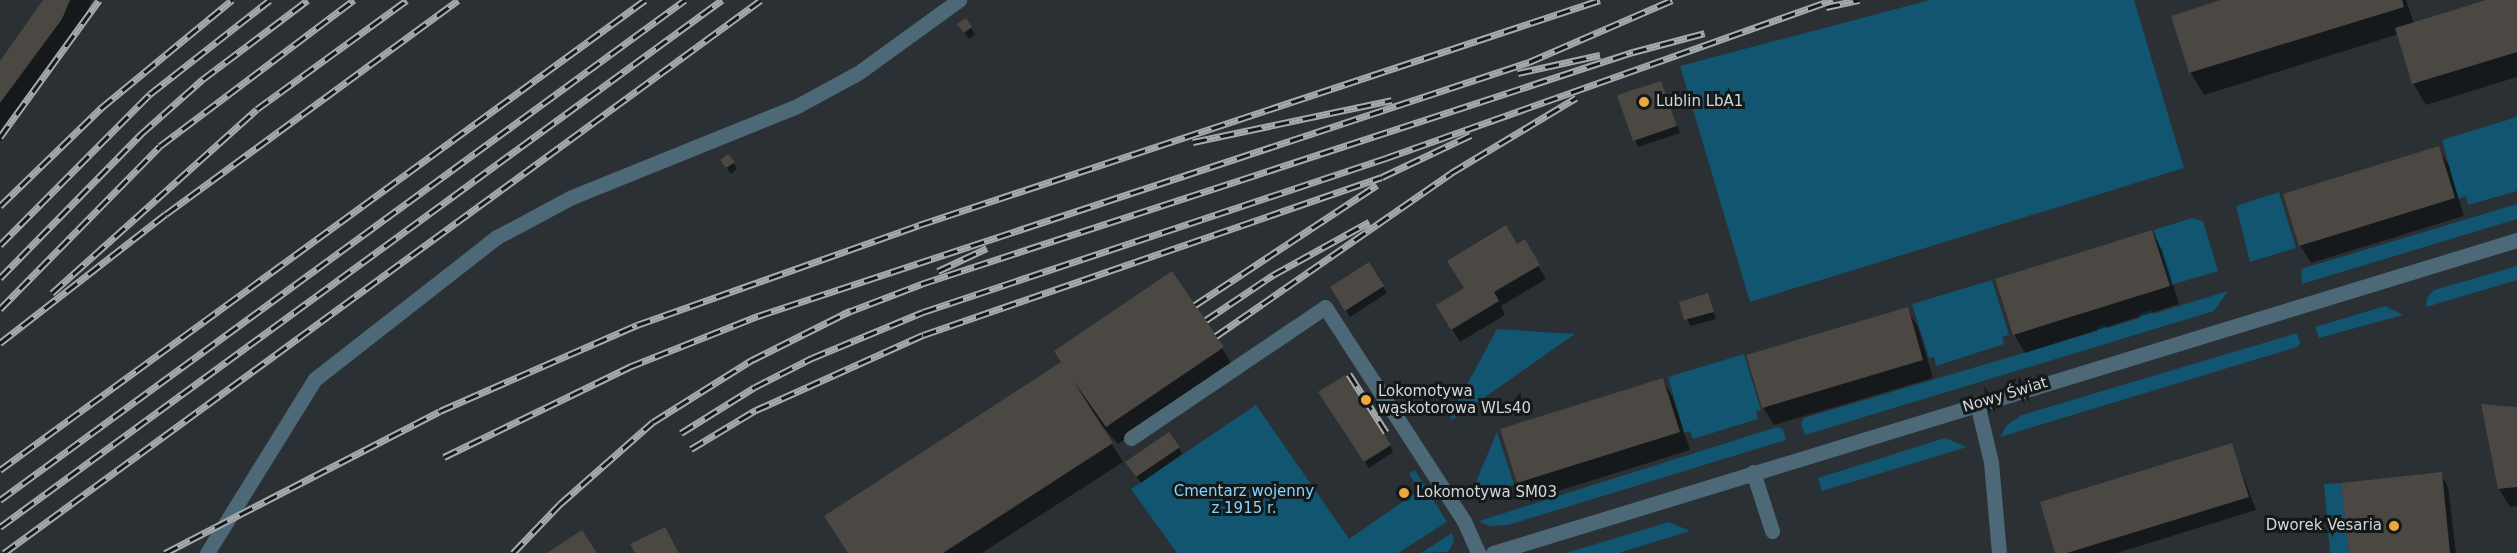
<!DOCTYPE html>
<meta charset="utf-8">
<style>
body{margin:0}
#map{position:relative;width:2517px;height:553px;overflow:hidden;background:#2a3033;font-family:"DejaVu Sans",sans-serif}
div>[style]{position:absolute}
.green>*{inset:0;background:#115570}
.shadow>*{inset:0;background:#0007}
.building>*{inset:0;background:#4b4742}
.minor>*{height:15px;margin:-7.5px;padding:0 7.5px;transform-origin:7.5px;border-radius:7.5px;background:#4d6876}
.rail>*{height:7px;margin-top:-3.5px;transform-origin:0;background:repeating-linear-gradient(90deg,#151819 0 14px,#a5aaac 0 28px);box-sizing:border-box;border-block:2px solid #a5aaac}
.dots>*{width:16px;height:16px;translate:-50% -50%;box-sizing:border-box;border:3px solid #151819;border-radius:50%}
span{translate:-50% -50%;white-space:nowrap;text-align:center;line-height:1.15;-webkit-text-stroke:6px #151819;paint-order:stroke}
.poi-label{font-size:15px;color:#d3d7d9}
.left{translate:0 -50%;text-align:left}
.right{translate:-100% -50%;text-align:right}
.street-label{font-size:15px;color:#d3d7d9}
.park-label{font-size:15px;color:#87d5fb}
</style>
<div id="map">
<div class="green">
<i style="clip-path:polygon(1930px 0,2134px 0,2184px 168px,1750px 302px,1680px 66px)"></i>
<i style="clip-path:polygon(2517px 117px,2517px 191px,2468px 205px,2466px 196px,2458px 199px,2442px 140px)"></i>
<i style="clip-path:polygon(2279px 192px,2296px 248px,2250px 262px,2236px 206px)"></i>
<i style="clip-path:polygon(2517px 204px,2517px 219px,2302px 284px,2301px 269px)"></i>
<i style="clip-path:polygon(2192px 218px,2203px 221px,2218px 271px,2171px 285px,2154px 230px)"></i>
<i style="clip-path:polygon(2517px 266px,2517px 280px,2426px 307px,2427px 298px,2434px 290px)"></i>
<i style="clip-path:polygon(1992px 280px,2009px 335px,2002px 337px,2004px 344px,1936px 366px,1934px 357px,1929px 358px,1912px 304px)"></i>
<i style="clip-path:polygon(2228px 291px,2214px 311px,1805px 435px,1801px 424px,1804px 418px,2097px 331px,2097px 327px,2105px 324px,2107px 328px,2140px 318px,2139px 314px,2151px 310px,2153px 314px)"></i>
<i style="clip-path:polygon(2385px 306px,2403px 315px,2319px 338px,2315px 327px)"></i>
<i style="clip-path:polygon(1497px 329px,1575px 334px,1452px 420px,1450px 416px)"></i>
<i style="clip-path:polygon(2297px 333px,2300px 343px,2297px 347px,2000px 437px,2007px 425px,2022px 415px)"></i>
<i style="clip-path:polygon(1744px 354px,1761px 410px,1756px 411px,1758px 419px,1693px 439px,1690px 431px,1684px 433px,1668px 377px)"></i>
<i style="clip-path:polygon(1256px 405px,1349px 539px,1420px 490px,1409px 474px,1415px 470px,1447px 522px,1398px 553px,1177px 553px,1131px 489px)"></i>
<i style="clip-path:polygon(1777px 427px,1783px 429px,1786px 440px,1508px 525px,1489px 526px,1479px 521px)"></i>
<i style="clip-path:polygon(1497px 432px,1514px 484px,1476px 496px,1477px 479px)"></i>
<i style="clip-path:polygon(1945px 438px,1967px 447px,1822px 491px,1818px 478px)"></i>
<i style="clip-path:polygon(2341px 483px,2349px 553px,2330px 553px,2324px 484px)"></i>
<i style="clip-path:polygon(1669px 522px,1690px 531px,1619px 553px,1566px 553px)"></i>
<i style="clip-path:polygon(1452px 533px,1454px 542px,1448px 552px,1421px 553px)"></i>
</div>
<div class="shadow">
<i style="clip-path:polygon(45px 0,92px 0,74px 42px,0 142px,0 63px)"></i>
<i style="clip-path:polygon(2226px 0,2406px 0,2414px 24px,2491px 0,2517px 0,2517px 77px,2426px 105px,2413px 83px,2399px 34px,2204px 95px,2191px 73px,2173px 17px)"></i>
<i style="clip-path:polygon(965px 20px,975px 34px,969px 39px,963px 31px)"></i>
<i style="clip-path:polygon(1660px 82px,1680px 133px,1638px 147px,1619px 96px)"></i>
<i style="clip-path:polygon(2438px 148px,2449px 166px,2464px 216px,2311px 263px,2300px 245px)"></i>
<i style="clip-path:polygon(733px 163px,737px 169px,731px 174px,726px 167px)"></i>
<i style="clip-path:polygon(2152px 231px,2162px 250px,2179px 304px,2025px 353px,2014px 334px)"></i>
<i style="clip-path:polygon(1524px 242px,1546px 279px,1501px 306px,1505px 315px,1460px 342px,1438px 306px,1466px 289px)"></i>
<i style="clip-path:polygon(1369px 264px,1387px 293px,1350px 317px,1332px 288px)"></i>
<i style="clip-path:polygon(1708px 295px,1716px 319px,1690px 326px,1681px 303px)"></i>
<i style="clip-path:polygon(1907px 309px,1918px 327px,1933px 378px,1774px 425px,1763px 407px)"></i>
<i style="clip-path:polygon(1222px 348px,1233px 366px,1118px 444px,1096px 419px,1123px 462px,982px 553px,848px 553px,1063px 363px)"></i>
<i style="clip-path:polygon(1663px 380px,1673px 398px,1690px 450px,1529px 500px,1519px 482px)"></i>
<i style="clip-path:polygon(1323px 399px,1390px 445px,1393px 452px,1369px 468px)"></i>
<i style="clip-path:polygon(2517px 409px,2517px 506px,2510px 507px,2499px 489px)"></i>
<i style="clip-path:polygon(2231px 444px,2256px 510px,2117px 553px,2057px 553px)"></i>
<i style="clip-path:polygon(1179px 448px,1182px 454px,1141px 483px,1131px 468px)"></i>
<i style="clip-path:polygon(2441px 474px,2448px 487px,2456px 553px,2351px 553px)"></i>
</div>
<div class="building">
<i style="clip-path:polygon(43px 0,70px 0,62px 19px,0 103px,0 61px)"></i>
<i style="clip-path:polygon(2221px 0,2402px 0,2404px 7px,2189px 73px,2171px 16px)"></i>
<i style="clip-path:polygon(2486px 0,2517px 0,2517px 52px,2412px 84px,2395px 28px)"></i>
<i style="clip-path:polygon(966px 18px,972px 27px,964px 33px,957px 24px)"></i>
<i style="clip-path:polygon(1661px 81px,1677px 126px,1633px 141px,1617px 95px)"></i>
<i style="clip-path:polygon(2439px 146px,2455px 198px,2299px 246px,2283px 194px)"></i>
<i style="clip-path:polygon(728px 154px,735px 162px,726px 168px,720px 160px)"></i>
<i style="clip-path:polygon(1506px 225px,1517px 244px,1525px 239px,1540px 265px,1494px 292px,1499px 301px,1451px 330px,1436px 305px,1464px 288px,1447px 261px)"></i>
<i style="clip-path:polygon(2152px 230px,2170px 286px,2013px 335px,1995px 279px)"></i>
<i style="clip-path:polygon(1369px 262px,1384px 286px,1345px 311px,1330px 287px)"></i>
<i style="clip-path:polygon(1172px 271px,1224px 347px,1106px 427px,1072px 379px,1113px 443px,943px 553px,848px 553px,824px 516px,1061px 362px,1054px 351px)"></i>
<i style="clip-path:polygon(1708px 293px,1714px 312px,1684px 320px,1679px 302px)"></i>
<i style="clip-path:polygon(1908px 307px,1923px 360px,1762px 408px,1746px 355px)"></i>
<i style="clip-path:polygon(1345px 375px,1391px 445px,1364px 462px,1318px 392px)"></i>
<i style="clip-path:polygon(1663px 378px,1680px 432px,1517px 483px,1500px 429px)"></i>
<i style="clip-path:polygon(2481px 404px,2517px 407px,2517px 487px,2498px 489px)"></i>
<i style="clip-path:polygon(1169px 432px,1180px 447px,1136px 477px,1125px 462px)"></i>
<i style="clip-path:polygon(2232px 443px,2249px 497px,2067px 553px,2055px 553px,2040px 502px)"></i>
<i style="clip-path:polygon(2442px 472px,2450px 553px,2349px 553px,2341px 483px)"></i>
<i style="clip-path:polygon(665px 527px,679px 553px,635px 553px,630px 544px)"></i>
<i style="clip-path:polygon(582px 530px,597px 553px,547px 553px)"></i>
</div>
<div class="minor">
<i style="left:1977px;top:403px;width:61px;rotate:76.7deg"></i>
<i style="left:1991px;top:462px;width:91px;rotate:85deg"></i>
<i style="left:1131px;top:438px;width:234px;rotate:-34deg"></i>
<i style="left:1325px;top:307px;width:255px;rotate:57deg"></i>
<i style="left:1464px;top:521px;width:35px;rotate:66deg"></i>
<i style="left:1753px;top:472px;width:62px;rotate:72.1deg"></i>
<i style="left:207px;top:553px;width:205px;rotate:-58.2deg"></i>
<i style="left:315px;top:379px;width:231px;rotate:-38deg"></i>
<i style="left:497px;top:237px;width:85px;rotate:-28.1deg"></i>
<i style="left:572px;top:197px;width:243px;rotate:-22deg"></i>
<i style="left:797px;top:106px;width:69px;rotate:-28.4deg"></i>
<i style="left:858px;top:73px;width:125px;rotate:-35.9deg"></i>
<i style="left:1493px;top:553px;width:1071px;rotate:-17deg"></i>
</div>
<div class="rail">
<i style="left:1826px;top:7px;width:34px;rotate:-12deg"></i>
<i style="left:1518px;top:73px;width:84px;rotate:-12.4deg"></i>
<i style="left:0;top:137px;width:169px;rotate:-54.1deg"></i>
<i style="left:1193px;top:142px;width:203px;rotate:-11.9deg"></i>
<i style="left:0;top:206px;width:141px;rotate:-44.1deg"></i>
<i style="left:101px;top:108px;width:170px;rotate:-39.5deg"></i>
<i style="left:0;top:245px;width:213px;rotate:-45.2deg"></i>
<i style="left:150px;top:94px;width:152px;rotate:-38.1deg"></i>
<i style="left:938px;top:271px;width:54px;rotate:-25.1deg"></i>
<i style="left:0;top:278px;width:202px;rotate:-45.6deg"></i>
<i style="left:141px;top:134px;width:83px;rotate:-41.6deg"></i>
<i style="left:203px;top:79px;width:131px;rotate:-37deg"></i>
<i style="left:52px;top:293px;width:275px;rotate:-41.9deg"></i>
<i style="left:257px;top:109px;width:185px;rotate:-36deg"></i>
<i style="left:1195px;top:305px;width:218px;rotate:-33.4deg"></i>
<i style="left:0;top:309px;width:228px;rotate:-45.5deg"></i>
<i style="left:160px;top:146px;width:243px;rotate:-37deg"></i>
<i style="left:843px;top:314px;width:84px;rotate:-21deg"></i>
<i style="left:921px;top:284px;width:749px;rotate:-18.05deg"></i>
<i style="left:1633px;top:52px;width:74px;rotate:-14.8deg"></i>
<i style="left:1206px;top:320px;width:81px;rotate:-33.9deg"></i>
<i style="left:1273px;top:275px;width:110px;rotate:-28.9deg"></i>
<i style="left:1216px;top:336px;width:286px;rotate:-34.7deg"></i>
<i style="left:1451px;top:173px;width:146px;rotate:-31deg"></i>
<i style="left:0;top:343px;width:210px;rotate:-37.9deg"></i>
<i style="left:166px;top:214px;width:362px;rotate:-36.2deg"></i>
<i style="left:1349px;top:374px;width:69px;rotate:57.5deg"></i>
<i style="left:681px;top:433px;width:87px;rotate:-31.9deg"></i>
<i style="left:755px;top:387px;width:64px;rotate:-27deg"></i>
<i style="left:812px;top:358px;width:120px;rotate:-22.5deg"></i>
<i style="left:923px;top:312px;width:488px;rotate:-18.4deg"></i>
<i style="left:1386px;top:158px;width:474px;rotate:-19.5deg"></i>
<i style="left:691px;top:449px;width:76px;rotate:-31deg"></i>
<i style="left:756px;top:410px;width:183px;rotate:-24.2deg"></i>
<i style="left:923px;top:335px;width:485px;rotate:-19deg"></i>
<i style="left:1382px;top:177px;width:98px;rotate:-25.3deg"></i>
<i style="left:444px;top:457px;width:206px;rotate:-25.9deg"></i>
<i style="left:629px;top:367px;width:139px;rotate:-21.6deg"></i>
<i style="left:758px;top:316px;width:812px;rotate:-18.23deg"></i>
<i style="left:1529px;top:62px;width:156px;rotate:-23.4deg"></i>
<i style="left:0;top:470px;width:798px;rotate:-36.08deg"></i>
<i style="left:0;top:500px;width:848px;rotate:-36.13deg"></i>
<i style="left:0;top:527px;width:894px;rotate:-36.13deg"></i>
<i style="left:4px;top:553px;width:937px;rotate:-36.15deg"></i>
<i style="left:165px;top:553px;width:309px;rotate:-27.3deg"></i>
<i style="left:440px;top:411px;width:215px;rotate:-23.6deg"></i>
<i style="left:637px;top:325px;width:299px;rotate:-19.5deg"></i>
<i style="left:919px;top:225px;width:717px;rotate:-18.28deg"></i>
<i style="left:513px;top:553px;width:68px;rotate:-46.2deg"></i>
<i style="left:560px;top:504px;width:124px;rotate:-41.4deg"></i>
<i style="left:653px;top:422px;width:117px;rotate:-32.1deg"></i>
<i style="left:752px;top:360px;width:110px;rotate:-26.6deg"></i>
</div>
<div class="dots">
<i style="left:1644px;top:102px;background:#eea73c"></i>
<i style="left:1366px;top:400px;background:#eea73c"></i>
<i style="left:1404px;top:493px;background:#eea73c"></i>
<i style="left:2394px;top:526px;background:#eea73c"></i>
</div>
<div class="poi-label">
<span class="left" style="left:1656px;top:102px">Lublin LbA1</span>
<span class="left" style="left:1378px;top:400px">Lokomotywa<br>wąskotorowa WLs40</span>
<span class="left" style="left:1416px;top:493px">Lokomotywa SM03</span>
<span class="right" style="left:2382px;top:526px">Dworek Vesaria</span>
</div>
<div class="street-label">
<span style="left:2005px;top:395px;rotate:-17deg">Nowy Świat</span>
</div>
<div class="park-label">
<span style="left:1244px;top:500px">Cmentarz wojenny<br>z 1915 r.</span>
</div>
</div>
